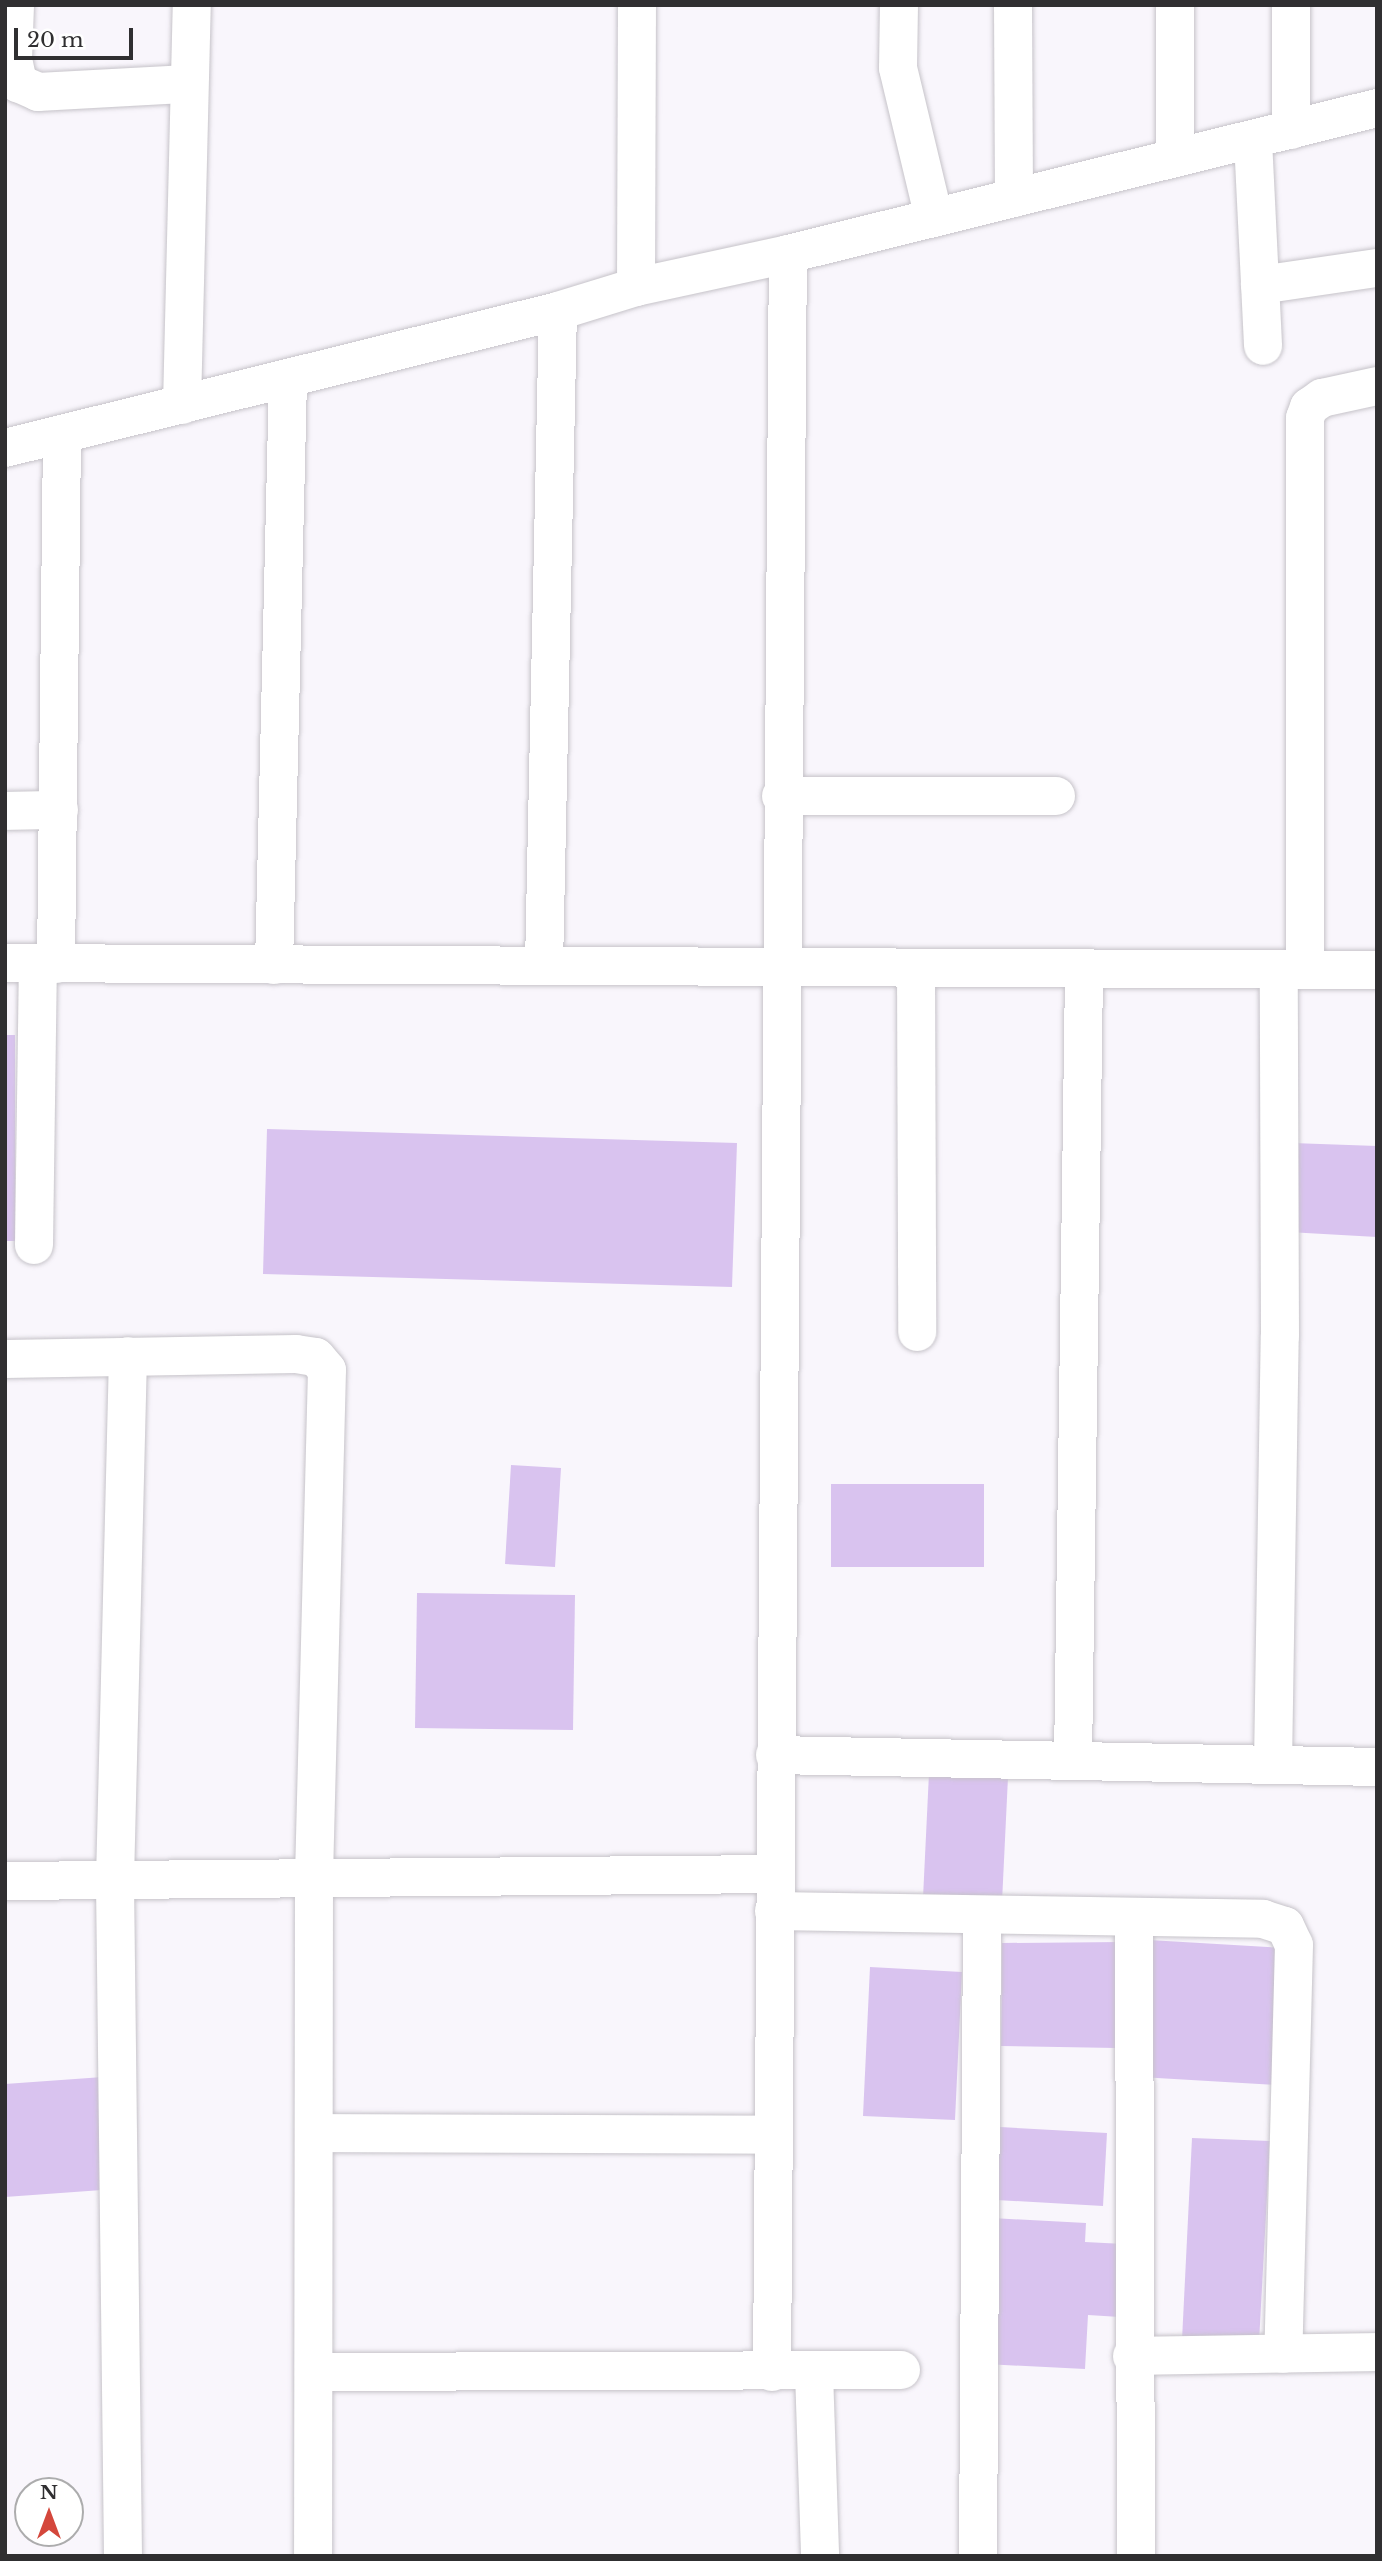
<!DOCTYPE html>
<style>
body{margin:0}
#map{position:relative;width:1382px;height:2561px;overflow:hidden;background:#f9f6fc;font-family:"Libre Baskerville",serif}
div>[style]{position:absolute}
.building>*{inset:0;background:#d9c3ef}
.roads{filter:drop-shadow(0 0 2px #c6c3c9) drop-shadow(0 0 2px #c6c3c9)}
.minor>*{height:38px;margin:-19px;padding:0 19px;transform-origin:19px;border-radius:19px;background:#fff}
span{translate:-50% -50%;white-space:nowrap;text-align:center;line-height:1.15;-webkit-text-stroke:6px #fff;paint-order:stroke}
.frame{position:absolute;inset:0;border:7px solid #302f31;pointer-events:none}
.north{position:absolute;left:14px;top:2477px;width:70px;height:70px;box-sizing:border-box;background:#fff;border:2px solid #acacad;border-radius:50%;rotate:0deg;font-size:19px;font-weight:700;line-height:28px;text-align:center;color:#302f31}
.north::after{content:'';display:block;margin:auto;width:24px;height:32px;background:#d4473c;clip-path:polygon(50% 0,100% 100%,50% 72%,0 100%)}
.scale{position:absolute;left:14px;top:28px;width:119px;height:32px;box-sizing:border-box;border:4px solid #302f31;border-top:0;padding-left:9px;font-size:21px;line-height:24px;white-space:nowrap;color:#302f31;-webkit-text-stroke:5px #fff;paint-order:stroke}
</style>
<div id="map">
<div class="building">
<i style="clip-path:polygon(5px 1035px,15px 1035px,15px 1241px,5px 1241px)"></i>
<i style="clip-path:polygon(267px 1129px,737px 1143px,732px 1287px,263px 1274px)"></i>
<i style="clip-path:polygon(1292px 1143px,1377px 1146px,1377px 1237px,1288px 1232px)"></i>
<i style="clip-path:polygon(511px 1465px,561px 1468px,555px 1567px,505px 1564px)"></i>
<i style="clip-path:polygon(831px 1484px,984px 1484px,984px 1567px,831px 1567px)"></i>
<i style="clip-path:polygon(417px 1593px,575px 1595px,573px 1730px,415px 1728px)"></i>
<i style="clip-path:polygon(929px 1773px,1008px 1777px,1002px 1902px,923px 1898px)"></i>
<i style="clip-path:polygon(1149px 1940px,1284px 1948px,1276px 2085px,1140px 2077px)"></i>
<i style="clip-path:polygon(1121px 1942px,1116px 2048px,1001px 2046px,1002px 1943px)"></i>
<i style="clip-path:polygon(870px 1967px,962px 1972px,955px 2120px,863px 2116px)"></i>
<i style="clip-path:polygon(103px 2077px,102px 2190px,5px 2197px,5px 2084px)"></i>
<i style="clip-path:polygon(1000px 2127px,1107px 2133px,1103px 2206px,996px 2200px)"></i>
<i style="clip-path:polygon(1192px 2138px,1270px 2141px,1259px 2342px,1182px 2340px)"></i>
<i style="clip-path:polygon(992px 2218px,1086px 2223px,1085px 2242px,1124px 2244px,1120px 2317px,1088px 2315px,1085px 2369px,985px 2364px)"></i>
</div>
<div class="roads">
<div class="minor">
<i style="left:15px;top:5px;width:54px;rotate:92.1deg"></i>
<i style="left:13px;top:59px;width:25px;rotate:78deg"></i>
<i style="left:18px;top:83px;width:22px;rotate:24deg"></i>
<i style="left:38px;top:92px;width:150px;rotate:-3.1deg"></i>
<i style="left:899px;top:5px;width:63px;rotate:90.9deg"></i>
<i style="left:898px;top:68px;width:154px;rotate:76.5deg"></i>
<i style="left:1013px;top:5px;width:193px;rotate:89.7deg"></i>
<i style="left:1175px;top:5px;width:153px;rotate:90deg"></i>
<i style="left:1291px;top:130px;width:125px;rotate:-90deg"></i>
<i style="left:1253px;top:140px;width:206px;rotate:87.2deg"></i>
<i style="left:1260px;top:285px;width:118px;rotate:-8.3deg"></i>
<i style="left:636px;top:287px;width:282px;rotate:-89.8deg"></i>
<i style="left:182px;top:405px;width:400px;rotate:-88.6deg"></i>
<i style="left:5px;top:448px;width:570px;rotate:-13.91deg"></i>
<i style="left:558px;top:311px;width:82px;rotate:-17.1deg"></i>
<i style="left:636px;top:287px;width:156px;rotate:-12.2deg"></i>
<i style="left:788px;top:254px;width:607px;rotate:-13.92deg"></i>
<i style="left:781px;top:796px;width:275px"></i>
<i style="left:5px;top:811px;width:54px;rotate:-1.1deg"></i>
<i style="left:5px;top:963px;width:1372px;rotate:0.29deg"></i>
<i style="left:56px;top:964px;width:530px;rotate:-89.35deg"></i>
<i style="left:274px;top:965px;width:586px;rotate:-88.63deg"></i>
<i style="left:544px;top:966px;width:655px;rotate:-88.78deg"></i>
<i style="left:916px;top:968px;width:364px;rotate:89.8deg"></i>
<i style="left:1305px;top:969px;width:551px;rotate:-90deg"></i>
<i style="left:1305px;top:418px;width:12px;rotate:-70deg"></i>
<i style="left:1309px;top:407px;width:16px;rotate:-35deg"></i>
<i style="left:1322px;top:398px;width:56px;rotate:-12.3deg"></i>
<i style="left:34px;top:1245px;width:282px;rotate:-89.2deg"></i>
<i style="left:5px;top:1359px;width:291px;rotate:-1deg"></i>
<i style="left:296px;top:1354px;width:20px;rotate:9deg"></i>
<i style="left:316px;top:1357px;width:17px;rotate:50deg"></i>
<i style="left:327px;top:1370px;width:508px;rotate:91.47deg"></i>
<i style="left:314px;top:1878px;width:678px;rotate:90.08deg"></i>
<i style="left:775px;top:1755px;width:602px;rotate:1.14deg"></i>
<i style="left:1073px;top:1761px;width:791px;rotate:-89.2deg"></i>
<i style="left:1273px;top:1765px;width:429px;rotate:-89.1deg"></i>
<i style="left:1280px;top:1336px;width:365px;rotate:-90.2deg"></i>
<i style="left:5px;top:1881px;width:769px;rotate:-0.52deg"></i>
<i style="left:774px;top:1911px;width:489px;rotate:0.9deg"></i>
<i style="left:1263px;top:1919px;width:23px;rotate:18deg"></i>
<i style="left:1285px;top:1926px;width:21px;rotate:65deg"></i>
<i style="left:1294px;top:1945px;width:409px;rotate:91.5deg"></i>
<i style="left:1134px;top:1919px;width:637px;rotate:89.82deg"></i>
<i style="left:314px;top:2133px;width:459px;rotate:0.2deg"></i>
<i style="left:1132px;top:2356px;width:245px;rotate:-0.9deg"></i>
<i style="left:314px;top:2372px;width:587px;rotate:-0.2deg"></i>
<i style="left:772px;top:2372px;width:2118px;rotate:-89.57deg"></i>
<i style="left:814px;top:2372px;width:184px;rotate:88.1deg"></i>
<i style="left:123px;top:2556px;width:676px;rotate:-90.68deg"></i>
<i style="left:115px;top:1880px;width:524px;rotate:-88.58deg"></i>
<i style="left:978px;top:2556px;width:640px;rotate:-89.64deg"></i>
</div>
</div>
<div class="frame"></div>
<div class="north">N</div>
<div class="scale">20 m</div>
</div>
